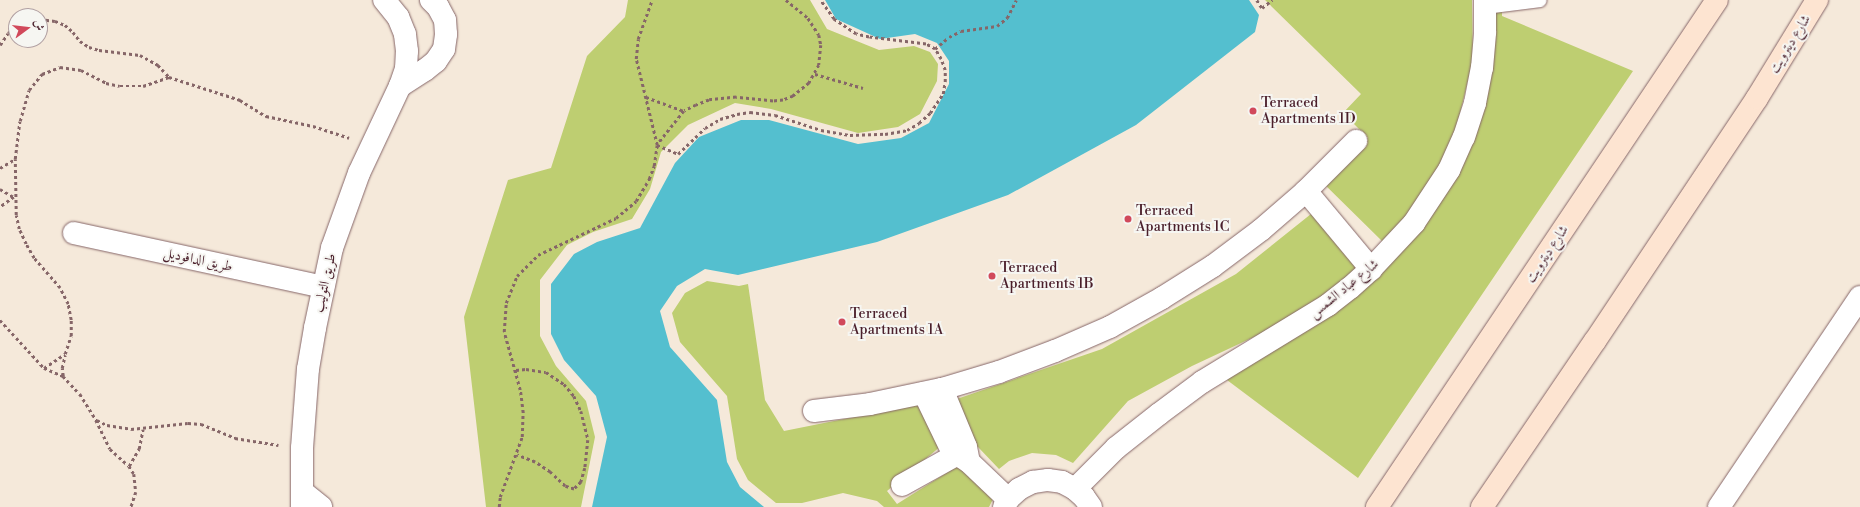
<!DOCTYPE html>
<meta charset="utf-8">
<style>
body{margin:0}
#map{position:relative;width:1860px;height:507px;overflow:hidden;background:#f5e9da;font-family:"Libre Bodoni",Amiri,serif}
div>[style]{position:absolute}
.green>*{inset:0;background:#bece71}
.water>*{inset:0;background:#54bfcf}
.path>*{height:2.5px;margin-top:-1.25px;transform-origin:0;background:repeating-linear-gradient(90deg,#866668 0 3px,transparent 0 6px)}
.roads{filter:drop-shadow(0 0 1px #866668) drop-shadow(0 0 1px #866668)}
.lane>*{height:13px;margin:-6.5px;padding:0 6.5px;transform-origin:6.5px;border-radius:6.5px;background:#fff}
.street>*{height:22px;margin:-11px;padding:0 11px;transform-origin:11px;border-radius:11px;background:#fff}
.secondary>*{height:22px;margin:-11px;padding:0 11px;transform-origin:11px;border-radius:11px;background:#fde4d1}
.dots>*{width:11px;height:11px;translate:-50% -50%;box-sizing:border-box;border:2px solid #f6f6f2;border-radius:50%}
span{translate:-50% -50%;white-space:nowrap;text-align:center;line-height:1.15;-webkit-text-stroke:4px #f6f6f2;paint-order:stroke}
.street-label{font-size:14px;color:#4a1f2b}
.poi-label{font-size:14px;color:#4a1f2b}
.left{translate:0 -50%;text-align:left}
.north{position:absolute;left:8px;top:8px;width:40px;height:40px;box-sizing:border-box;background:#f6f6f2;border:1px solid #b1a0a2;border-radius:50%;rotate:75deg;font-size:11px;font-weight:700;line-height:16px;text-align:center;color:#4a1f2b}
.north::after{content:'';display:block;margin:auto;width:14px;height:18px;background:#d1495b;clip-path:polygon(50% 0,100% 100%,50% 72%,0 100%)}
</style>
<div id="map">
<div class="green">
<i style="clip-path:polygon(628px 0,810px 0,827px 29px,879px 50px,914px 46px,930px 52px,938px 64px,937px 81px,920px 114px,898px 127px,858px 133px,771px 109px,735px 103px,688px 125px,661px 152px,650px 189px,632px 219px,593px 232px,567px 245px,540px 280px,540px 336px,556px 366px,586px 401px,595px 437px,581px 507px,486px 507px,464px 317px,508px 180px,551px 168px,587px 56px,625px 17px)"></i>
<i style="clip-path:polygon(1265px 0,1472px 0,1473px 60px,1453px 142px,1410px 218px,1384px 243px,1318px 178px,1368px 138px,1343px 113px,1361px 94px)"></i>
<i style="clip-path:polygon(1486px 0,1502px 0,1502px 16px,1633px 71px,1358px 478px,1215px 371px,1308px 328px,1466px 147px)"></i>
<i style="clip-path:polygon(1321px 206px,1372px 256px,1301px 315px,1192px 366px,1128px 401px,1073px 463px,1056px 455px,1032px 453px,1009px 461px,999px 469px,958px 426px,951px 401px,1102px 349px,1236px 274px)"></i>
<i style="clip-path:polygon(707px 281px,739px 286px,748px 284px,765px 400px,784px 431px,919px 404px,941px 446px,887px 491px,897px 504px,959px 465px,994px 497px,989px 507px,884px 507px,877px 501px,843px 493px,802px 503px,776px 503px,748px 480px,737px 459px,727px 396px,680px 342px,672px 313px,685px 293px)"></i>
</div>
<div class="water">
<i style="clip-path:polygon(825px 0,1249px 0,1259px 15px,1255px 32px,1136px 125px,1008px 195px,877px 242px,738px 275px,705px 269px,677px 286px,660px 311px,670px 347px,717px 400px,727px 462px,740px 487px,764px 507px,592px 507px,607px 437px,596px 396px,564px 360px,551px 334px,551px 284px,574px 254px,597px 242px,640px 228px,675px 163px,699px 137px,741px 120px,769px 120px,858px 144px,901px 138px,929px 123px,949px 84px,949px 61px,937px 43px,915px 34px,880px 39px,836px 19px)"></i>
</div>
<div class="path">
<i style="left:786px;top:0;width:28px;rotate:39deg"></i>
<i style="left:808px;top:18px;width:20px;rotate:57deg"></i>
<i style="left:819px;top:35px;width:10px;rotate:79deg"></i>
<i style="left:821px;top:45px;width:20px;rotate:96deg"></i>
<i style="left:819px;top:65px;width:21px;rotate:119deg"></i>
<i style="left:809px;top:83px;width:21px;rotate:141deg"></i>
<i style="left:793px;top:96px;width:11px;rotate:158deg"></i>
<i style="left:783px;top:100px;width:10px;rotate:174deg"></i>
<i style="left:773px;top:101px;width:37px;rotate:-174deg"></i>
<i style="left:736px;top:97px;width:27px;rotate:174deg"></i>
<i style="left:709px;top:100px;width:14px;rotate:159deg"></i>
<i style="left:696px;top:105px;width:13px;rotate:153deg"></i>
<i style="left:684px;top:111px;width:43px;rotate:128.5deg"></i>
<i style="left:657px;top:145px;width:23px;rotate:23deg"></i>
<i style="left:678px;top:154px;width:37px;rotate:-44deg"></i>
<i style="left:705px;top:128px;width:17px;rotate:-31deg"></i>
<i style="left:720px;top:119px;width:18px;rotate:-16deg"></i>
<i style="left:737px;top:114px;width:13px;rotate:-9deg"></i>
<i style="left:750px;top:112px;width:25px;rotate:7deg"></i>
<i style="left:775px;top:115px;width:48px;rotate:18.1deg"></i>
<i style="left:821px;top:130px;width:29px;rotate:10deg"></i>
<i style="left:850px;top:135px;width:35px;rotate:-2deg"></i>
<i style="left:885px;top:134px;width:22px;rotate:-10deg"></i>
<i style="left:907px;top:130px;width:14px;rotate:-30deg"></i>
<i style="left:919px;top:123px;width:15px;rotate:-42deg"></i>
<i style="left:930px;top:113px;width:23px;rotate:-56deg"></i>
<i style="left:943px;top:94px;width:12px;rotate:-81deg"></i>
<i style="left:945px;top:82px;width:12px;rotate:-90deg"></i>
<i style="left:945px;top:70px;width:12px;rotate:-110deg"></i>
<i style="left:941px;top:59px;width:12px;rotate:-121deg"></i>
<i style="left:935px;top:49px;width:10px;rotate:-151deg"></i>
<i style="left:926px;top:44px;width:57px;rotate:-173deg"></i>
<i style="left:869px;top:37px;width:13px;rotate:-167deg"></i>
<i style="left:856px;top:34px;width:27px;rotate:-146deg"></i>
<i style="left:834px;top:19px;width:24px;rotate:-126deg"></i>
<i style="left:1257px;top:0;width:9px;rotate:58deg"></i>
<i style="left:1262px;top:8px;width:13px;rotate:-39deg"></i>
<i style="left:40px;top:19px;width:15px;rotate:8deg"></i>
<i style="left:55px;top:21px;width:11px;rotate:22deg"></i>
<i style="left:65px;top:25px;width:11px;rotate:41deg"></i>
<i style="left:73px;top:32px;width:11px;rotate:52deg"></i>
<i style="left:80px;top:41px;width:11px;rotate:34deg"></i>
<i style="left:89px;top:47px;width:10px;rotate:17deg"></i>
<i style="left:99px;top:50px;width:41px;rotate:7deg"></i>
<i style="left:140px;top:55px;width:21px;rotate:29deg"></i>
<i style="left:158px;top:65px;width:16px;rotate:47deg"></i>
<i style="left:169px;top:77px;width:75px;rotate:17.9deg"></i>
<i style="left:240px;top:100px;width:31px;rotate:32deg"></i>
<i style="left:266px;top:116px;width:48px;rotate:12deg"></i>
<i style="left:313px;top:126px;width:38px;rotate:18deg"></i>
<i style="left:0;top:45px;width:14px;rotate:-56deg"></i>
<i style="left:8px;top:33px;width:11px;rotate:-41deg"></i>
<i style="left:935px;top:49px;width:18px;rotate:-41deg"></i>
<i style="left:949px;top:37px;width:13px;rotate:-27deg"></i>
<i style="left:961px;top:31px;width:36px;rotate:-8deg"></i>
<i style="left:997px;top:26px;width:13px;rotate:-39deg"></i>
<i style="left:1007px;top:18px;width:20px;rotate:-63deg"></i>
<i style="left:815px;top:74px;width:50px;rotate:16.3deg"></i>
<i style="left:646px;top:97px;width:40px;rotate:20.2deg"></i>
<i style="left:0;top:168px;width:17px;rotate:-31deg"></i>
<i style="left:0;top:189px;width:16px;rotate:30deg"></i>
<i style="left:14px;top:197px;width:17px;rotate:144deg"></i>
<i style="left:0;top:320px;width:65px;rotate:47.5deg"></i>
<i style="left:44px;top:368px;width:21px;rotate:23deg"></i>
<i style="left:63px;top:376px;width:25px;rotate:47deg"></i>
<i style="left:80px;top:394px;width:31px;rotate:58deg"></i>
<i style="left:96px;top:420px;width:32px;rotate:64deg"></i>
<i style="left:110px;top:449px;width:25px;rotate:42deg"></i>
<i style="left:129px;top:466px;width:9px;rotate:58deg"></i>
<i style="left:134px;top:474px;width:18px;rotate:84deg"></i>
<i style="left:136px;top:492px;width:16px;rotate:108deg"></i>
<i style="left:44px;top:368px;width:25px;rotate:-34deg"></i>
<i style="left:65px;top:354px;width:19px;rotate:-72deg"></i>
<i style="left:71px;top:336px;width:16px;rotate:-90deg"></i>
<i style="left:71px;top:320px;width:16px;rotate:-101deg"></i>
<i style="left:68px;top:304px;width:18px;rotate:-117deg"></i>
<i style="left:60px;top:288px;width:40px;rotate:-131deg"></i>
<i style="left:34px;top:258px;width:16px;rotate:-120deg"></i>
<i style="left:26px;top:244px;width:17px;rotate:-115deg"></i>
<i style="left:19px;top:229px;width:14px;rotate:-102deg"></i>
<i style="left:16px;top:215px;width:56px;rotate:-91deg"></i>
<i style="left:15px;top:159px;width:38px;rotate:-83deg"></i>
<i style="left:20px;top:121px;width:32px;rotate:-74deg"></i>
<i style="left:29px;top:90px;width:21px;rotate:-51deg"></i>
<i style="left:42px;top:74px;width:19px;rotate:-21deg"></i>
<i style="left:60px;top:67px;width:21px;rotate:8deg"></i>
<i style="left:81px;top:70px;width:28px;rotate:27deg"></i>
<i style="left:106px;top:83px;width:14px;rotate:12deg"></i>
<i style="left:120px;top:86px;width:23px"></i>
<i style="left:143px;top:86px;width:28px;rotate:-19deg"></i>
<i style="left:516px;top:370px;width:10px;rotate:-6deg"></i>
<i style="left:526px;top:369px;width:20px;rotate:9deg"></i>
<i style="left:546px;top:372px;width:22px;rotate:34deg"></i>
<i style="left:564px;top:384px;width:16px;rotate:50deg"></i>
<i style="left:574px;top:396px;width:17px;rotate:65deg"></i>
<i style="left:581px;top:411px;width:30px;rotate:76deg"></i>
<i style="left:588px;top:440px;width:28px;rotate:96deg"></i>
<i style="left:585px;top:468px;width:15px;rotate:106deg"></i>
<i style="left:581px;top:482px;width:10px;rotate:135deg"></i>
<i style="left:574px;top:489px;width:9px;rotate:-162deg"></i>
<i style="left:565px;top:486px;width:21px;rotate:-137deg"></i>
<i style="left:550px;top:472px;width:18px;rotate:-146deg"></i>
<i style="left:535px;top:462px;width:19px;rotate:-159deg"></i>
<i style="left:63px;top:376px;width:8px;rotate:-97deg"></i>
<i style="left:62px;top:368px;width:13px;rotate:-77deg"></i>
<i style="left:97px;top:420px;width:11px;rotate:27deg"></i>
<i style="left:107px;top:425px;width:24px;rotate:9deg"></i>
<i style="left:131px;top:429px;width:57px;rotate:-6deg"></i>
<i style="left:188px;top:423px;width:13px;rotate:4deg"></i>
<i style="left:201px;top:424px;width:37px;rotate:22deg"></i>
<i style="left:235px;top:438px;width:44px;rotate:9.2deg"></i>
<i style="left:129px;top:466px;width:20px;rotate:-60deg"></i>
<i style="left:139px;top:449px;width:20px;rotate:-79deg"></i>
<i style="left:499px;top:507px;width:10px;rotate:-84deg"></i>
<i style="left:500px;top:497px;width:64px;rotate:-69.9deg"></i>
<i style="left:522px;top:437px;width:24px;rotate:-88deg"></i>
<i style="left:523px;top:413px;width:23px;rotate:-97deg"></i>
<i style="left:520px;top:390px;width:60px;rotate:-105.4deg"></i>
<i style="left:504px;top:332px;width:29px;rotate:-86deg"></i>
<i style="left:506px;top:303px;width:29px;rotate:-68deg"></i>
<i style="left:517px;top:276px;width:30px;rotate:-45deg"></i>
<i style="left:538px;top:255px;width:86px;rotate:-25.4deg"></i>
<i style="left:616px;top:218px;width:26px;rotate:-40deg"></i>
<i style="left:636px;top:201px;width:26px;rotate:-59deg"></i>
<i style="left:649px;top:179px;width:14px;rotate:-69deg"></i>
<i style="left:654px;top:166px;width:21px;rotate:-82deg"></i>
<i style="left:657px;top:145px;width:89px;rotate:-103.7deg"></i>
<i style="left:636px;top:59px;width:20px;rotate:-84deg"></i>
<i style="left:638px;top:39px;width:41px;rotate:-70.3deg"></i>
</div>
<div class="roads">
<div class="lane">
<i style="left:1485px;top:7px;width:55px;rotate:-7.3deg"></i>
</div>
<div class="street">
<i style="left:400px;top:86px;width:30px;rotate:-33deg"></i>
<i style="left:425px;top:70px;width:14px;rotate:-39deg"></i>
<i style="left:436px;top:61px;width:14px;rotate:-56deg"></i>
<i style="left:444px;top:49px;width:15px;rotate:-82deg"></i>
<i style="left:446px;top:34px;width:14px;rotate:-94deg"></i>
<i style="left:445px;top:20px;width:15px;rotate:-118deg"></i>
<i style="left:438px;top:7px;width:10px;rotate:-135deg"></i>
<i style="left:1306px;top:191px;width:102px;rotate:50.2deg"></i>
<i style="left:74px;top:233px;width:255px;rotate:12.2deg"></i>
<i style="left:942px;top:389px;width:63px;rotate:67.5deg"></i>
<i style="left:966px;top:447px;width:15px;rotate:79deg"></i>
<i style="left:924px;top:393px;width:64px;rotate:64.2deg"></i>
<i style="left:952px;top:451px;width:20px;rotate:33deg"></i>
<i style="left:969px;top:462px;width:54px;rotate:43.5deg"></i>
<i style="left:814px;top:411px;width:56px;rotate:-7.1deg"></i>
<i style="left:870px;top:404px;width:74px;rotate:-11.8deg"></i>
<i style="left:942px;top:389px;width:59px;rotate:-16.6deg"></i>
<i style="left:999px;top:372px;width:60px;rotate:-20.6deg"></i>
<i style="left:1055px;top:351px;width:60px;rotate:-23.6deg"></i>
<i style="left:1110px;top:327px;width:60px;rotate:-29.1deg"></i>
<i style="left:1162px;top:298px;width:60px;rotate:-32.1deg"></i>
<i style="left:1213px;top:266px;width:60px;rotate:-36.9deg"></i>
<i style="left:1261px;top:230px;width:60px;rotate:-40.9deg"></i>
<i style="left:1306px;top:191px;width:71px;rotate:-45deg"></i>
<i style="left:902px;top:485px;width:62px;rotate:-29.1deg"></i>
<i style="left:1075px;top:489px;width:58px;rotate:-45deg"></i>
<i style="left:1116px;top:448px;width:55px;rotate:-38.3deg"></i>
<i style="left:1159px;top:414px;width:54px;rotate:-36.7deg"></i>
<i style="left:1202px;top:382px;width:148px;rotate:-31.4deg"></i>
<i style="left:1328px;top:305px;width:28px;rotate:-38deg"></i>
<i style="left:1350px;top:288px;width:28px;rotate:-42deg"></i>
<i style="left:1371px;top:269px;width:63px;rotate:-46.9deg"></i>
<i style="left:1414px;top:223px;width:64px;rotate:-56.6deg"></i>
<i style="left:1449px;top:170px;width:36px;rotate:-66deg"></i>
<i style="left:1464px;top:137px;width:36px;rotate:-72deg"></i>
<i style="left:1475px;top:103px;width:36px;rotate:-79deg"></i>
<i style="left:1482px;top:68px;width:36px;rotate:-85deg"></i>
<i style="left:1485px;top:32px;width:32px;rotate:-90deg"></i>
<i style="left:304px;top:493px;width:22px;rotate:39deg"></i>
<i style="left:302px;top:507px;width:59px;rotate:-90deg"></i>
<i style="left:302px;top:448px;width:79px;rotate:-85.7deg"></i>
<i style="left:308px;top:369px;width:42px;rotate:-80.3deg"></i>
<i style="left:315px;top:328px;width:82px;rotate:-78deg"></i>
<i style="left:332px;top:248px;width:80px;rotate:-70.2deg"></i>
<i style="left:359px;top:173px;width:96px;rotate:-64.8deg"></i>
<i style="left:400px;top:86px;width:18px;rotate:-71deg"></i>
<i style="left:406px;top:69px;width:18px;rotate:-87deg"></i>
<i style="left:407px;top:51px;width:17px;rotate:-97deg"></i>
<i style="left:405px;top:34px;width:18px;rotate:-112deg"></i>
<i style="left:398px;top:17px;width:22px;rotate:-129deg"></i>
<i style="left:1004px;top:507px;width:9px;rotate:-63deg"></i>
<i style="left:1008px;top:499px;width:15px;rotate:-42deg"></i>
<i style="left:1019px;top:489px;width:16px;rotate:-27deg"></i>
<i style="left:1033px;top:482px;width:15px;rotate:-8deg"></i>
<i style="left:1048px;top:480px;width:14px;rotate:8deg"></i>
<i style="left:1062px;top:482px;width:15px;rotate:28deg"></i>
<i style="left:1075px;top:489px;width:12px;rotate:42deg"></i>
<i style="left:1084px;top:497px;width:12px;rotate:55deg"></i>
<i style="left:1719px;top:507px;width:253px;rotate:-56.1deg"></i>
</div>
<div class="secondary">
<i style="left:1377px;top:507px;width:610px;rotate:-56.15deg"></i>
<i style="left:1482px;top:507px;width:201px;rotate:-55.8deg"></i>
<i style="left:1595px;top:341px;width:292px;rotate:-56.3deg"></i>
<i style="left:1757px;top:98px;width:115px;rotate:-58.5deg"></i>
</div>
</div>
<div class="dots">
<i style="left:1253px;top:111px;background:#d1495b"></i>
<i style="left:1128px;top:219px;background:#d1495b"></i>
<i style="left:992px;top:276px;background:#d1495b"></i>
<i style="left:842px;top:322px;background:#d1495b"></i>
</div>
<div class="street-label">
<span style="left:1790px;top:44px;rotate:-58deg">شارع ديترويت</span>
<span style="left:1547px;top:254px;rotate:-56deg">شارع ديترويت</span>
<span style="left:198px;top:260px;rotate:12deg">طريق الدافوديل</span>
<span style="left:325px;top:283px;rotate:-77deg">طريق التوليب</span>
<span style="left:1344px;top:289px;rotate:-39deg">شارع عباد الشمس</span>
</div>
<div class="poi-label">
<span class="left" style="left:1261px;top:111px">Terraced<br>Apartments 1D</span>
<span class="left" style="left:1136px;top:219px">Terraced<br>Apartments 1C</span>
<span class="left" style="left:1000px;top:276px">Terraced<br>Apartments 1B</span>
<span class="left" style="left:850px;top:322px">Terraced<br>Apartments 1A</span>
</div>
<div class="north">ش</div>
</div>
